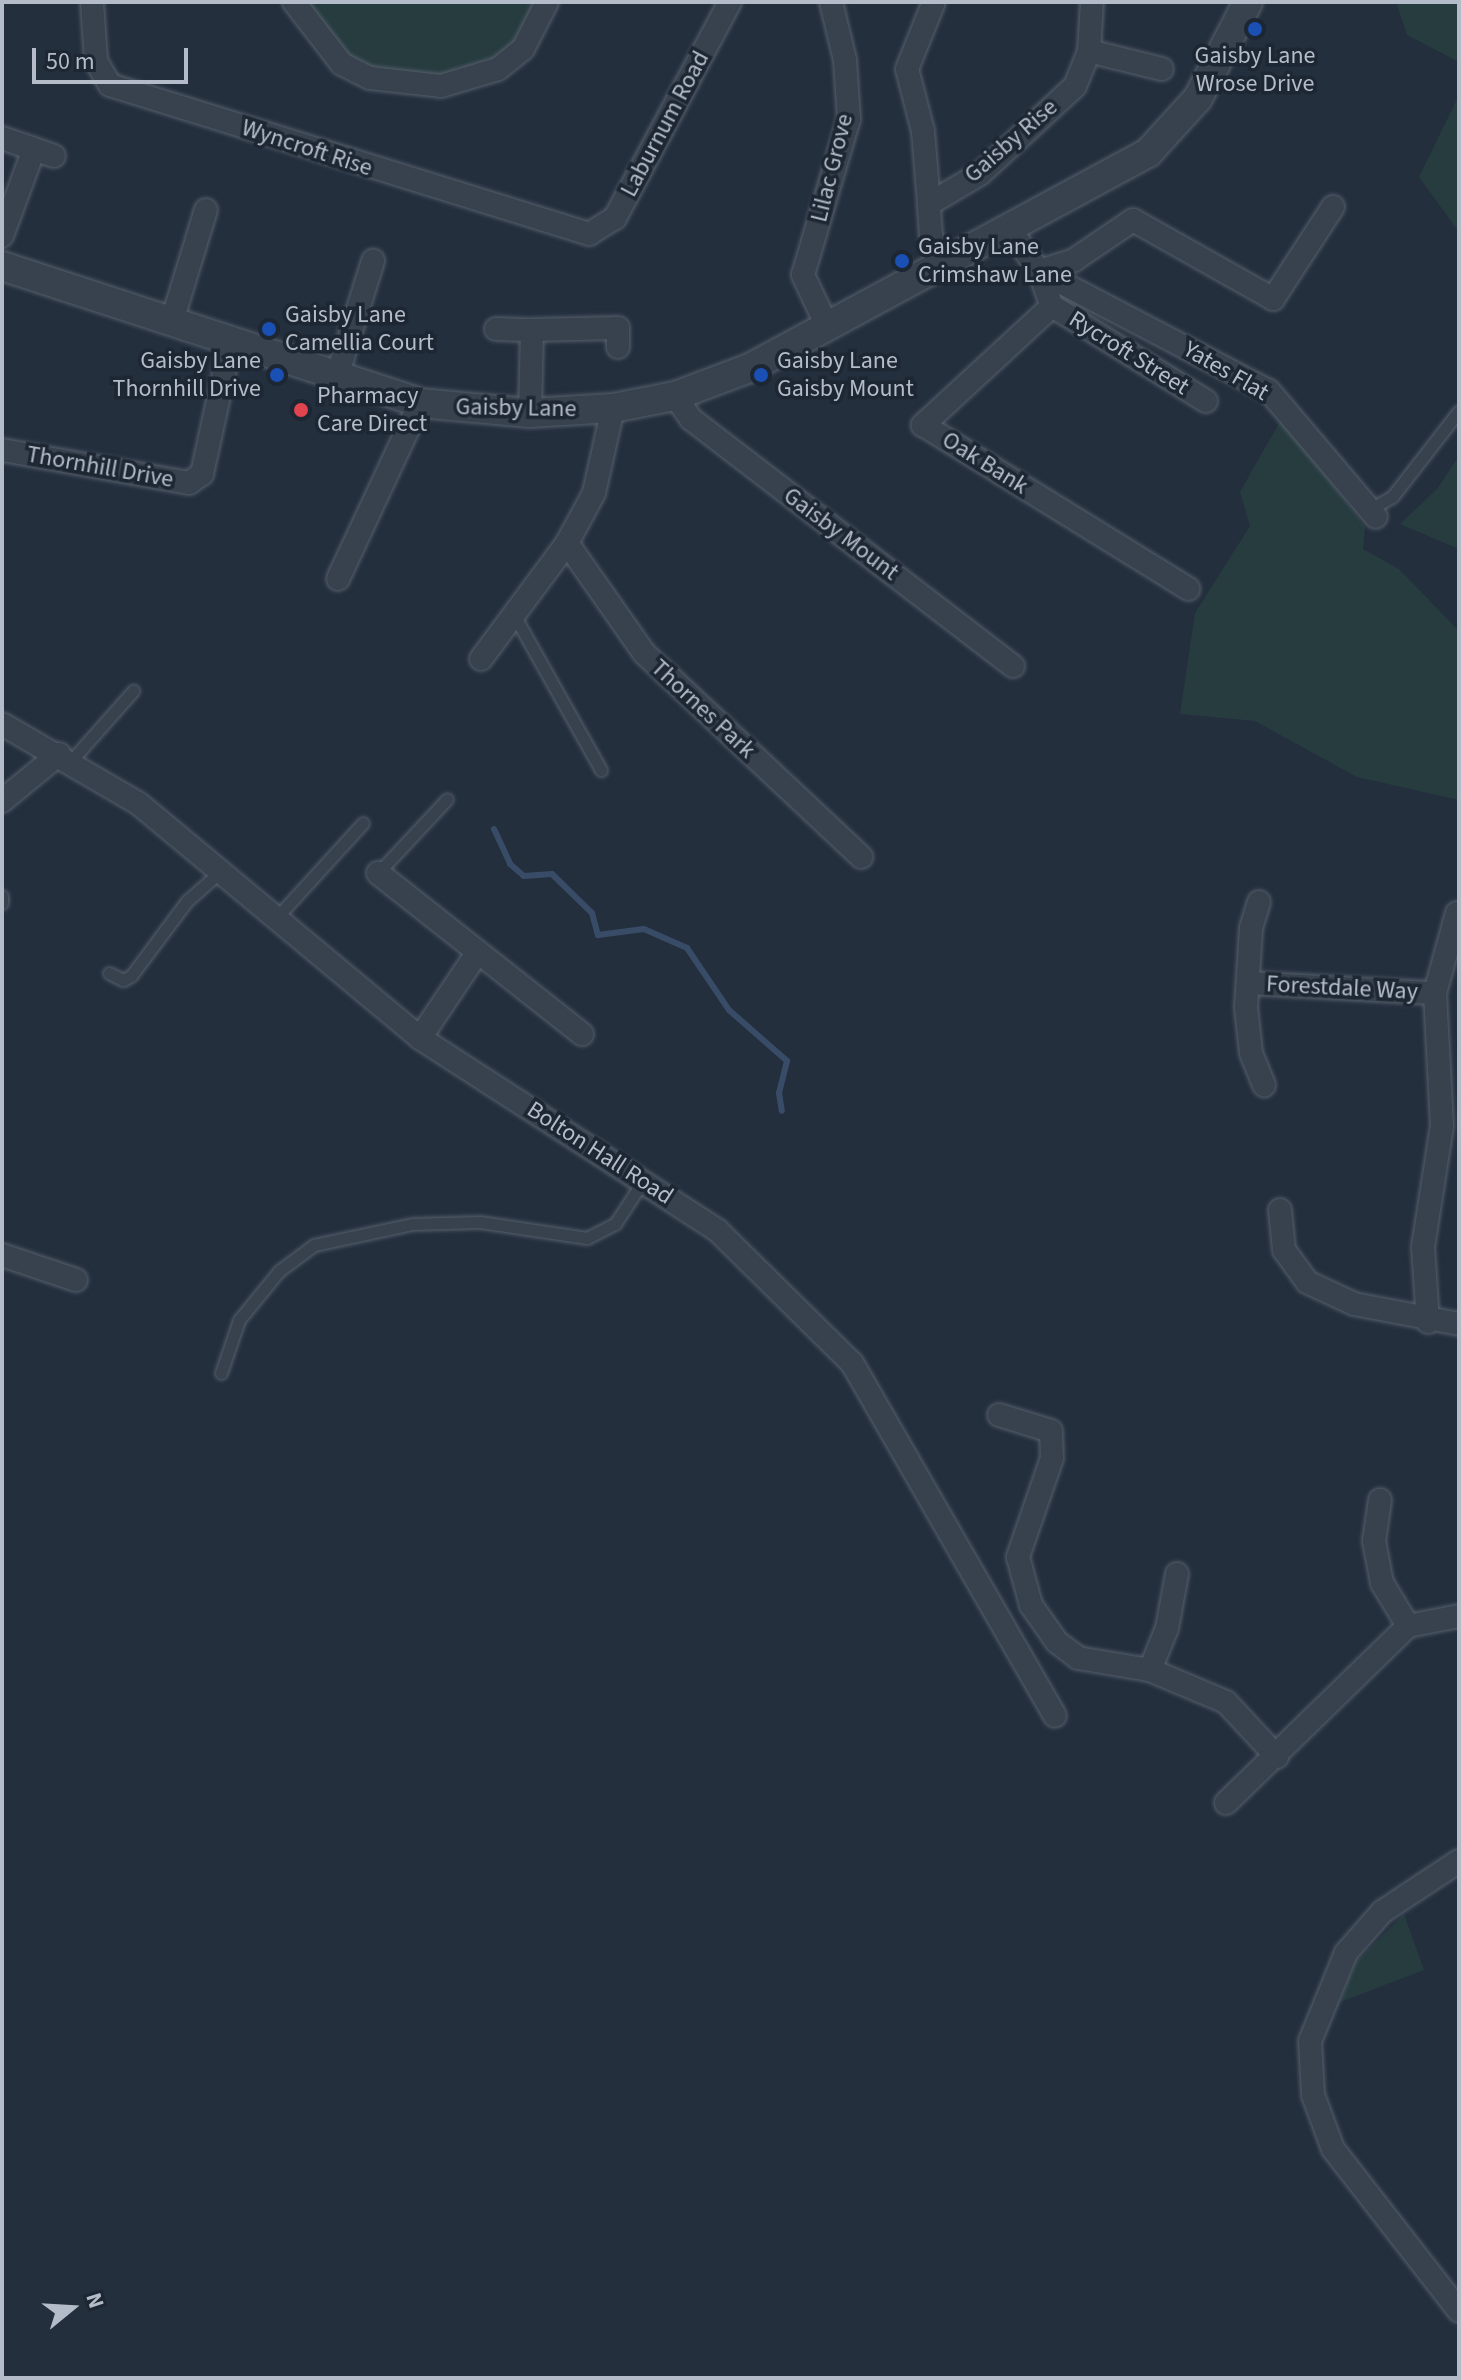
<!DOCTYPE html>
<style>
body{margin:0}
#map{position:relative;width:1461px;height:2380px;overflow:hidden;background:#242f3e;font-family:"Source Sans 3",sans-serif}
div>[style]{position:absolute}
.green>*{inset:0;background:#263c3f}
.stream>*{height:6px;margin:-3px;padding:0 3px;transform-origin:3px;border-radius:3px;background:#394c67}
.roads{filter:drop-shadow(0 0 2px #565f6c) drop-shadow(0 0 2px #565f6c)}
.service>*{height:11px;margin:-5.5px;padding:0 5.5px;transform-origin:5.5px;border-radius:5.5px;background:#38414e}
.minor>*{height:22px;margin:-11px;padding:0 11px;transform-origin:11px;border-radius:11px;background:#38414e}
.tertiary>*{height:28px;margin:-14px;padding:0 14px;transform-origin:14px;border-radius:14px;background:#38414e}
.dots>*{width:22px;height:22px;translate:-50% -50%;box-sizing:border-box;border:4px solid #1d2633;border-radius:50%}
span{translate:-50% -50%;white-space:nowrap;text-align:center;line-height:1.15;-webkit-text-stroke:7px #1d2633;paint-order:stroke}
.poi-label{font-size:24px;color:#b4bcc9}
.left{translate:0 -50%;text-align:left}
.right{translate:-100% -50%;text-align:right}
.street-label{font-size:24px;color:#b4bcc9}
.frame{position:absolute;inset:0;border:4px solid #b4bcc9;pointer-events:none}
.north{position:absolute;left:32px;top:2268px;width:80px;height:80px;-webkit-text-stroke:6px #1d2633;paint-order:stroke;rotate:72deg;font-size:22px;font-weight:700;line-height:32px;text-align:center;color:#b4bcc9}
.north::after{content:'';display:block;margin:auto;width:28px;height:36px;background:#b4bcc9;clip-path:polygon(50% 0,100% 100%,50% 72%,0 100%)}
.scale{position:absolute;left:32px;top:48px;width:156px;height:36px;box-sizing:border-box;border:4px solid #b4bcc9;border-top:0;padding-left:10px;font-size:24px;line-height:28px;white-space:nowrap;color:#b4bcc9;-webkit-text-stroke:6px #1d2633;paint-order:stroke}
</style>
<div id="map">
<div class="green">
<i style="clip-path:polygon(294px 2px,547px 2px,538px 29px,467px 81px,371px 78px)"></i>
<i style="clip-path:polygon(1396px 2px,1459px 2px,1459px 62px,1407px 35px)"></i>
<i style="clip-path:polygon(1459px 95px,1459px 232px,1419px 177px)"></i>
<i style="clip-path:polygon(1282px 418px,1365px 527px,1363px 549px,1399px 569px,1459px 631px,1459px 800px,1357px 777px,1255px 721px,1180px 714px,1195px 613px,1250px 526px,1240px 492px)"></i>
<i style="clip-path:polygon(1459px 456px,1459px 549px,1400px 524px,1437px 489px)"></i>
<i style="clip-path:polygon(1404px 1914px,1424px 1970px,1340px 2002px,1355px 1963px)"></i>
</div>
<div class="stream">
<i style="left:494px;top:829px;width:38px;rotate:65deg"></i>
<i style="left:510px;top:864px;width:18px;rotate:41deg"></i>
<i style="left:524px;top:876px;width:28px;rotate:-4deg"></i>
<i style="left:552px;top:874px;width:56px;rotate:44.3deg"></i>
<i style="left:592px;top:913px;width:23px;rotate:75deg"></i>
<i style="left:598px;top:935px;width:46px;rotate:-7.4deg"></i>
<i style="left:644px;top:929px;width:47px;rotate:23.8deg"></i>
<i style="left:687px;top:948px;width:75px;rotate:55.9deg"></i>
<i style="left:729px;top:1010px;width:77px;rotate:41.3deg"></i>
<i style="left:787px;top:1061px;width:33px;rotate:104deg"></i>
<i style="left:779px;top:1093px;width:18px;rotate:81deg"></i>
</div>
<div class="roads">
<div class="service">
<i style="left:1370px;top:509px;width:25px;rotate:-29deg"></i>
<i style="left:1392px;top:497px;width:109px;rotate:-52.1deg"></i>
<i style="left:514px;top:615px;width:178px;rotate:60.7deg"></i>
<i style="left:71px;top:761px;width:94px;rotate:-48.5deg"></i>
<i style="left:378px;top:873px;width:101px;rotate:-47deg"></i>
<i style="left:2px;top:896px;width:7px;rotate:90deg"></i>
<i style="left:278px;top:916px;width:126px;rotate:-47.6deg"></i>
<i style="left:109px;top:973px;width:16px;rotate:27deg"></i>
<i style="left:123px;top:980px;width:9px;rotate:-27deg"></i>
<i style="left:131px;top:976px;width:94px;rotate:-53.3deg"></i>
<i style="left:187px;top:901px;width:45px;rotate:-41.4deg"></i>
<i style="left:221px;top:1373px;width:56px;rotate:-71.2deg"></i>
<i style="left:239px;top:1320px;width:63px;rotate:-50.8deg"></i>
<i style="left:279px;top:1271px;width:44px;rotate:-36.6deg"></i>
<i style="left:314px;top:1245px;width:100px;rotate:-12.1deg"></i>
<i style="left:412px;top:1224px;width:68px;rotate:-1.7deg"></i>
<i style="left:480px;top:1222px;width:108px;rotate:8.5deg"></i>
<i style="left:587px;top:1238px;width:31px;rotate:-27deg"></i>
<i style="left:615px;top:1224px;width:51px;rotate:-56.9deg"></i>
</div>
<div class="minor">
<i style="left:92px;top:2px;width:59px;rotate:86.1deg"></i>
<i style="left:96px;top:61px;width:28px;rotate:60deg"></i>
<i style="left:110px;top:85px;width:502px;rotate:17.28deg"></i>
<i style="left:589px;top:234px;width:31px;rotate:-32deg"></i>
<i style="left:615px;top:218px;width:245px;rotate:-62deg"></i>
<i style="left:294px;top:2px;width:78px;rotate:52.3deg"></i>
<i style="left:342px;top:64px;width:31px;rotate:27deg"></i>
<i style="left:370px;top:78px;width:71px;rotate:6.4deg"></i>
<i style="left:441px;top:86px;width:59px;rotate:-16.6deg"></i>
<i style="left:498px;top:69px;width:32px;rotate:-39deg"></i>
<i style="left:523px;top:49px;width:53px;rotate:-62.9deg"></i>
<i style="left:1089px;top:51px;width:49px;rotate:-86.5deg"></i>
<i style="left:2px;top:138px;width:55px;rotate:19.1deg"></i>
<i style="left:929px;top:204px;width:73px;rotate:-94.7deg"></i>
<i style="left:923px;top:131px;width:64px;rotate:-104.5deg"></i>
<i style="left:907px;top:69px;width:72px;rotate:-68.1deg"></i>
<i style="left:1012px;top:232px;width:47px;rotate:55.3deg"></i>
<i style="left:1039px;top:271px;width:37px;rotate:-17deg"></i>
<i style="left:1074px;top:260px;width:71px;rotate:-34.1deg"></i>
<i style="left:1133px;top:220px;width:161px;rotate:29.4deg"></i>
<i style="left:1273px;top:299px;width:110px;rotate:-56.9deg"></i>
<i style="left:2px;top:236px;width:93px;rotate:-69.8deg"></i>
<i style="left:945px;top:267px;width:34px;rotate:-114deg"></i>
<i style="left:931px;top:236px;width:32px;rotate:-94deg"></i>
<i style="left:929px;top:204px;width:59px;rotate:-30.5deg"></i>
<i style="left:980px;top:174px;width:129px;rotate:-42.8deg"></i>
<i style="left:1075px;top:86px;width:38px;rotate:-68deg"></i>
<i style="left:1089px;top:51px;width:75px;rotate:13.9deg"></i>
<i style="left:1039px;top:271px;width:37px;rotate:70deg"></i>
<i style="left:1052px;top:306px;width:176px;rotate:137.3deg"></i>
<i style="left:923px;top:425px;width:312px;rotate:31.7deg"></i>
<i style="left:1039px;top:271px;width:259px;rotate:27.6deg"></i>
<i style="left:1269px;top:391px;width:165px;rotate:49.7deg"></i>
<i style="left:1052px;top:306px;width:181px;rotate:31.7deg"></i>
<i style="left:172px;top:321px;width:116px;rotate:-73deg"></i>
<i style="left:828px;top:328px;width:59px;rotate:-115.3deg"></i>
<i style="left:803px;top:275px;width:163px;rotate:-73.6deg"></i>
<i style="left:849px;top:119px;width:59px;rotate:-93.9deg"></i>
<i style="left:845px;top:60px;width:60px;rotate:-103.6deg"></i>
<i style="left:496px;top:329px;width:36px;rotate:2deg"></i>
<i style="left:337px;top:376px;width:121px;rotate:-72.6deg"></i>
<i style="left:675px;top:396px;width:28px;rotate:55deg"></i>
<i style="left:691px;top:419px;width:406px;rotate:37.5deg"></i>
<i style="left:530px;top:413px;width:83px;rotate:-88.6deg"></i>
<i style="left:532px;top:330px;width:86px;rotate:-1.3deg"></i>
<i style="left:618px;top:328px;width:19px;rotate:90deg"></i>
<i style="left:2px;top:450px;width:190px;rotate:10deg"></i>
<i style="left:189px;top:483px;width:16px;rotate:-35deg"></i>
<i style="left:202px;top:474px;width:136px;rotate:-77.7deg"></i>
<i style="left:567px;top:543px;width:134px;rotate:55deg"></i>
<i style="left:644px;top:653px;width:298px;rotate:43.2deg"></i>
<i style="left:338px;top:579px;width:194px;rotate:-65deg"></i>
<i style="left:481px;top:659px;width:144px;rotate:-53.4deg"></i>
<i style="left:567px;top:543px;width:57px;rotate:-61.6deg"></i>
<i style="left:594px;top:493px;width:87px;rotate:-77.4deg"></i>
<i style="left:2px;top:724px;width:157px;rotate:30.2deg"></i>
<i style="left:138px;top:803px;width:367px;rotate:39.8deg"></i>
<i style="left:420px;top:1038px;width:355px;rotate:32.9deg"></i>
<i style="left:718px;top:1231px;width:188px;rotate:44.6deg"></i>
<i style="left:852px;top:1363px;width:407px;rotate:60.1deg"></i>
<i style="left:2px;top:801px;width:74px;rotate:-39.5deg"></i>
<i style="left:378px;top:873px;width:260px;rotate:38.3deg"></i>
<i style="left:1259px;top:902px;width:27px;rotate:107deg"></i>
<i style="left:1251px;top:928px;width:79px;rotate:93.6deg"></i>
<i style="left:1246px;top:1007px;width:46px;rotate:83.8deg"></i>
<i style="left:1251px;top:1053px;width:35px;rotate:68deg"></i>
<i style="left:1249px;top:983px;width:186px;rotate:3.1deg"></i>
<i style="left:420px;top:1038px;width:99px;rotate:-56.1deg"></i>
<i style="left:1280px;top:1210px;width:40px;rotate:84.3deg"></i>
<i style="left:1284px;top:1250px;width:39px;rotate:54deg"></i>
<i style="left:1307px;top:1282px;width:52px;rotate:25.1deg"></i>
<i style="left:1354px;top:1304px;width:107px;rotate:10.8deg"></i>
<i style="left:2px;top:1255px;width:78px;rotate:18.7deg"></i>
<i style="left:1428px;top:1322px;width:75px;rotate:-93.8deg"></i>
<i style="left:1423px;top:1247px;width:122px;rotate:-81.1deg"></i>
<i style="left:1442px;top:1126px;width:133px;rotate:-93deg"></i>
<i style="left:1435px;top:993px;width:83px;rotate:-74.6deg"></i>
<i style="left:999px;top:1415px;width:54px;rotate:17.1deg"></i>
<i style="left:1051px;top:1431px;width:27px;rotate:88deg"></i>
<i style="left:1052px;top:1458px;width:105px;rotate:109deg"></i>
<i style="left:1018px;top:1557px;width:50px;rotate:74.8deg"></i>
<i style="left:1031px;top:1605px;width:45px;rotate:54.9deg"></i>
<i style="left:1057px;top:1642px;width:26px;rotate:37deg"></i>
<i style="left:1078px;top:1658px;width:73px;rotate:9.5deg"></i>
<i style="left:1150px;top:1670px;width:82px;rotate:22.8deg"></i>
<i style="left:1226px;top:1702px;width:75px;rotate:47.2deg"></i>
<i style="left:1380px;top:1500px;width:41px;rotate:98.3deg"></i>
<i style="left:1374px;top:1541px;width:43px;rotate:79.2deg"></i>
<i style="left:1382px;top:1583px;width:50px;rotate:58.8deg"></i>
<i style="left:1150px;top:1670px;width:45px;rotate:-68deg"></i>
<i style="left:1167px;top:1628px;width:55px;rotate:-79.5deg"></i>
<i style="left:1226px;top:1803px;width:254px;rotate:-44.2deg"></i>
<i style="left:1408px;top:1626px;width:52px;rotate:-11.1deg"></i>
<i style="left:1459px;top:1861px;width:92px;rotate:146.5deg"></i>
<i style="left:1382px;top:1912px;width:55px;rotate:131.3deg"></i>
<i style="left:1346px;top:1953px;width:95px;rotate:112.2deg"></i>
<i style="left:1310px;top:2041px;width:54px;rotate:86.8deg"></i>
<i style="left:1313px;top:2095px;width:58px;rotate:69.7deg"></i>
<i style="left:1333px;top:2149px;width:205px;rotate:52.1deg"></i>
</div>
<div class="tertiary">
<i style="left:2px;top:266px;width:440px;rotate:18.1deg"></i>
<i style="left:420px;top:403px;width:110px;rotate:5.2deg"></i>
<i style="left:530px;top:413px;width:83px;rotate:-3.4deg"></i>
<i style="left:613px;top:408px;width:63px;rotate:-11deg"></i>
<i style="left:675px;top:396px;width:80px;rotate:-20.5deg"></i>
<i style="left:750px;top:368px;width:452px;rotate:-28.4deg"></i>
<i style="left:1148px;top:153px;width:74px;rotate:-47.7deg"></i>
<i style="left:1198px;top:98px;width:108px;rotate:-62.5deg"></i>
</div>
</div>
<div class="dots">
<i style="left:1255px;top:29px;background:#1a4fb4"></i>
<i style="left:902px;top:261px;background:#1a4fb4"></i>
<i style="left:269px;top:329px;background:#1a4fb4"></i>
<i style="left:277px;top:375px;background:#1a4fb4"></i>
<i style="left:761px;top:375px;background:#1a4fb4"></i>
<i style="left:301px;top:410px;background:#e0444e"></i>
</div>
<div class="poi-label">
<span style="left:1255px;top:70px">Gaisby Lane<br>Wrose Drive</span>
<span class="left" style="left:918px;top:261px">Gaisby Lane<br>Crimshaw Lane</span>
<span class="left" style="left:285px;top:329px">Gaisby Lane<br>Camellia Court</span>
<span class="right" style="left:261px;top:375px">Gaisby Lane<br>Thornhill Drive</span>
<span class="left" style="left:777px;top:375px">Gaisby Lane<br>Gaisby Mount</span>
<span class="left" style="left:317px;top:410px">Pharmacy<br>Care Direct</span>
</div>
<div class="street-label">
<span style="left:665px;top:124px;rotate:-62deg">Laburnum Road</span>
<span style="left:1011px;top:141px;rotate:-41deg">Gaisby Rise</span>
<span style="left:307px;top:148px;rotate:18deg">Wyncroft Rise</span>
<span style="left:832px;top:168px;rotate:-76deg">Lilac Grove</span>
<span style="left:1129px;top:353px;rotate:32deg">Rycroft Street</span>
<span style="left:1226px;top:371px;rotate:30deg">Yates Flat</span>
<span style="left:516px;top:408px;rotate:1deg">Gaisby Lane</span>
<span style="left:985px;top:463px;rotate:32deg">Oak Bank</span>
<span style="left:100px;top:467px;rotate:10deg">Thornhill Drive</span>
<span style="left:841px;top:534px;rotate:37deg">Gaisby Mount</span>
<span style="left:703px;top:709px;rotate:43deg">Thornes Park</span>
<span style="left:1342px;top:988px;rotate:3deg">Forestdale Way</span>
<span style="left:600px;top:1153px;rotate:33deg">Bolton Hall Road</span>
</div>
<div class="frame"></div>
<div class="north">N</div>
<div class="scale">50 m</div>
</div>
